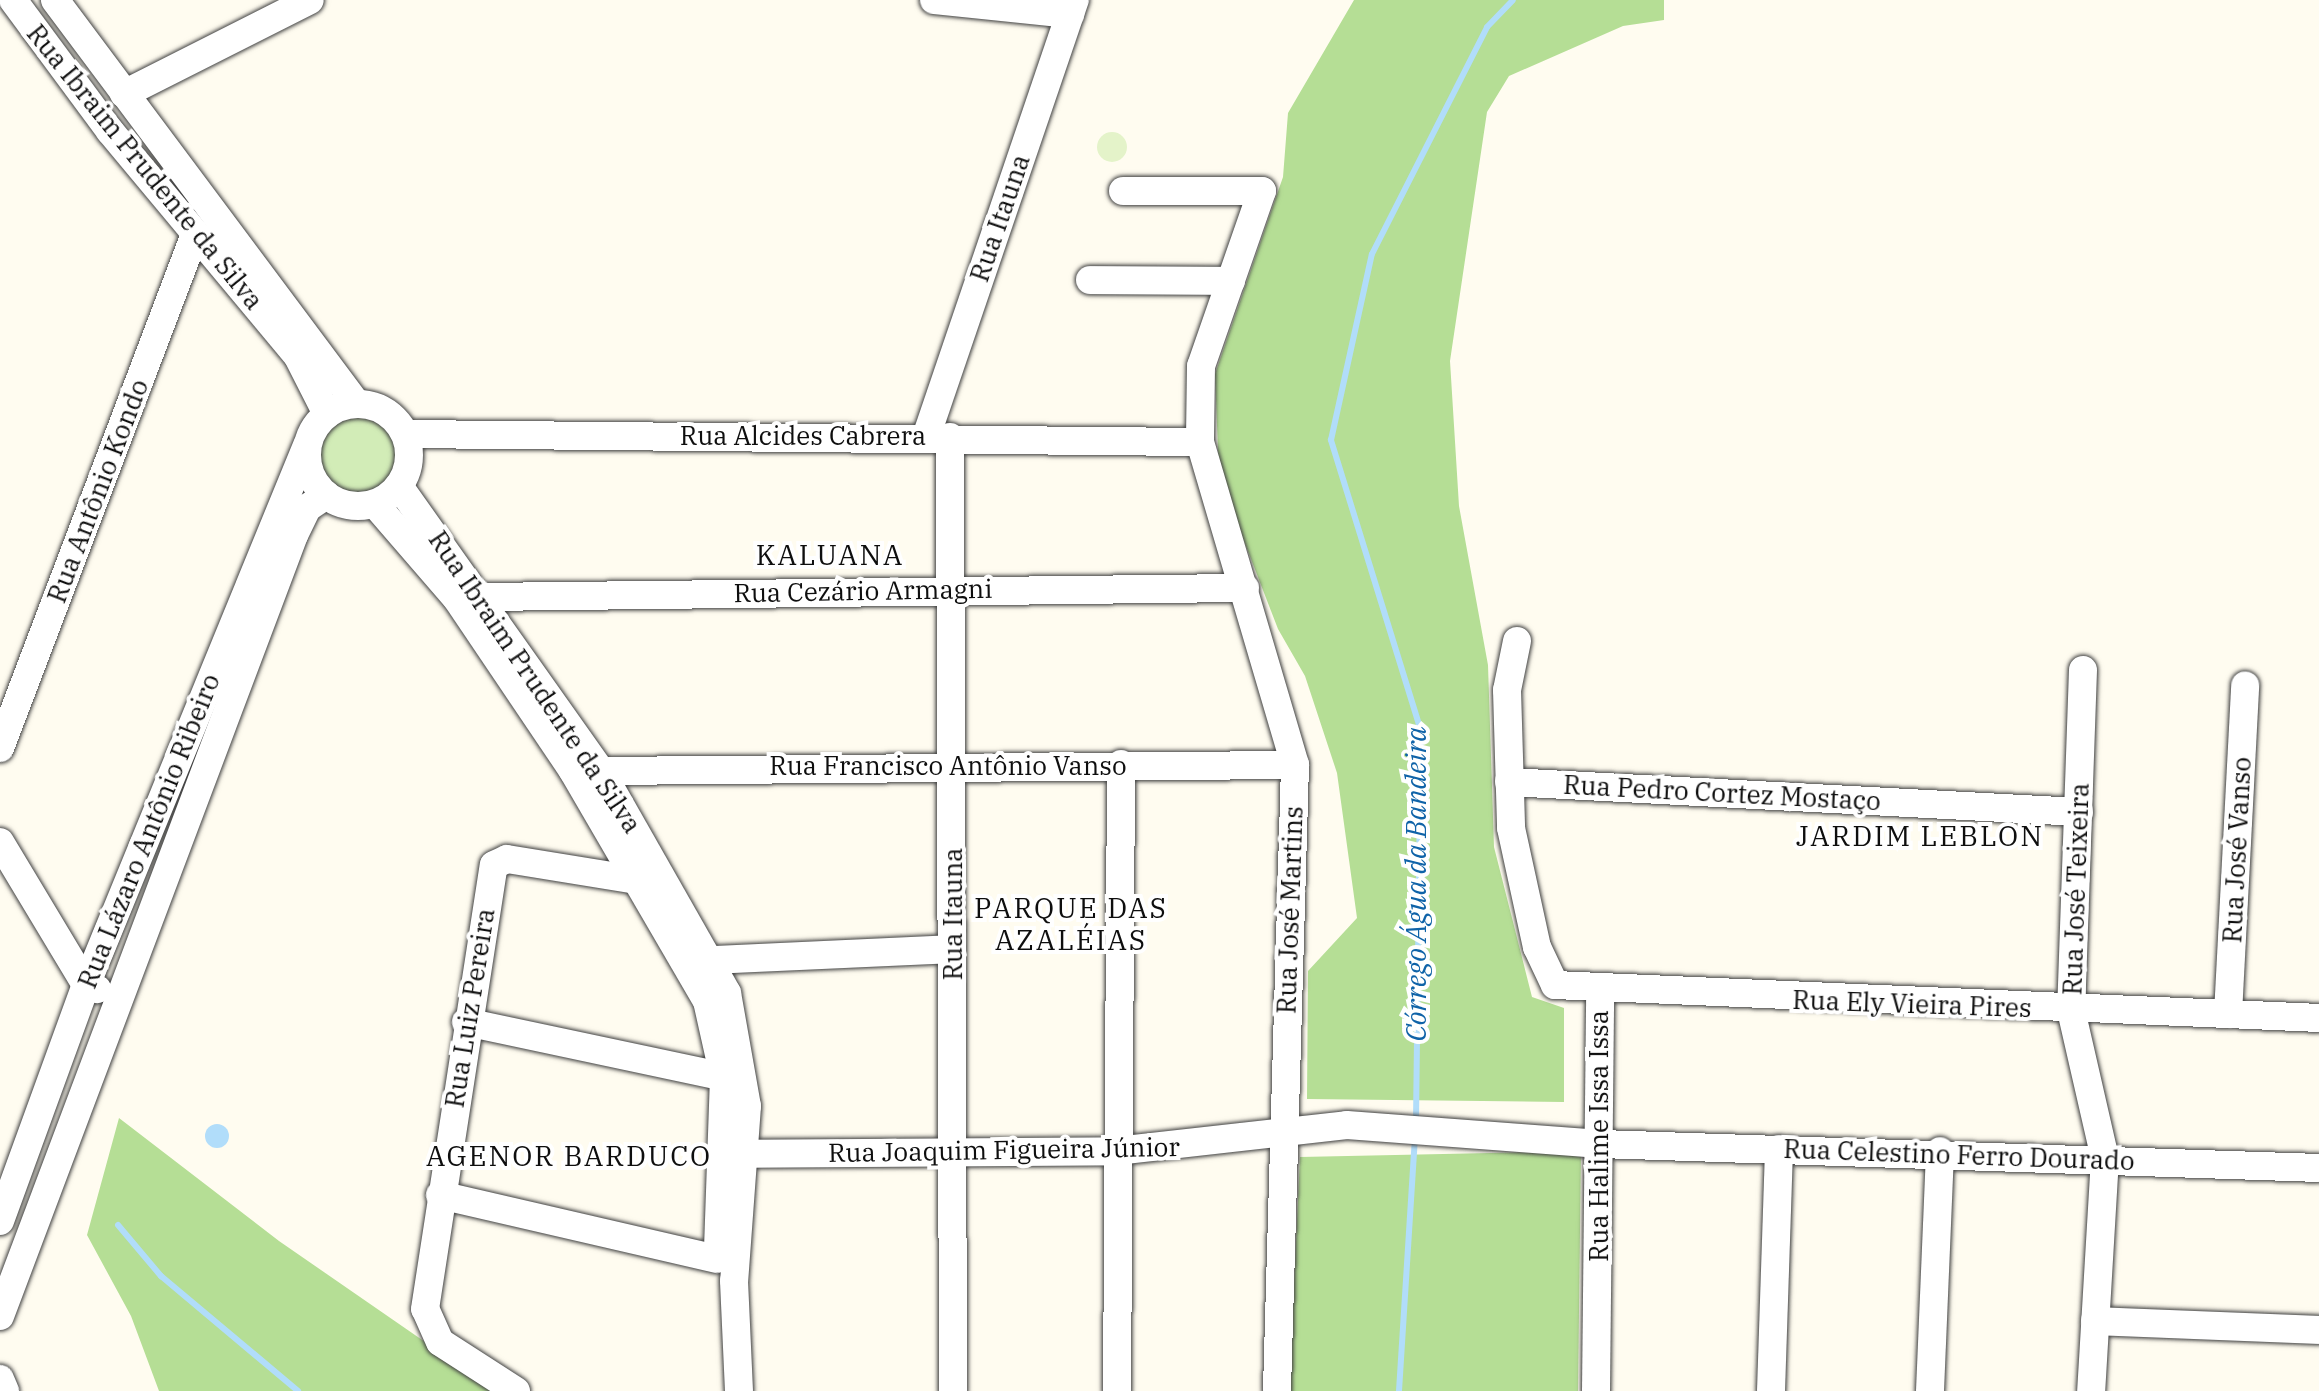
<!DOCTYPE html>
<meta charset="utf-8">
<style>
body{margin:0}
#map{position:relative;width:2319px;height:1391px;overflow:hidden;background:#fffcf0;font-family:"IBM Plex Serif",serif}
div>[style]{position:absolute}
.green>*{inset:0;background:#d2ecb7}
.round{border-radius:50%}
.forest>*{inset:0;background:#b5de95}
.pitch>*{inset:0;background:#e4f3c9}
.water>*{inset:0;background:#b1ddfa}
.stream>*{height:6px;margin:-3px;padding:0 3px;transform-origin:3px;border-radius:3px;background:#b1ddfa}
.roads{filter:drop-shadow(0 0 2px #414141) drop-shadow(0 0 2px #414141)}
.minor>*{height:28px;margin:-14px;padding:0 14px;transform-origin:14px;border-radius:14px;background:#fff}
.minor>.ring{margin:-14px;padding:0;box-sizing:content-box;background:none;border:28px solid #fff;border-radius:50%}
span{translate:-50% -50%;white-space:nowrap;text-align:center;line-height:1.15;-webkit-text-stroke:8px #fff;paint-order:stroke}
.street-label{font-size:26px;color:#0e0e0e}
.neighbourhood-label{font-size:28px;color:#0e0e0e;letter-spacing:2px}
.water-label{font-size:28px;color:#0f63a8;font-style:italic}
</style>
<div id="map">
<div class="green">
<i class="round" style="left:320px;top:418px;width:76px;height:76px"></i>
</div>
<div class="forest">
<i style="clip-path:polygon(1354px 0,1664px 0,1664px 20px,1623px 26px,1509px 76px,1487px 112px,1450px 361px,1459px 506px,1488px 665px,1494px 847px,1532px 997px,1564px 1008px,1564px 1102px,1307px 1099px,1308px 971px,1357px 918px,1337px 773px,1305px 676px,1278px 629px,1219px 476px,1215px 374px,1283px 177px,1288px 113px)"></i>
<i style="clip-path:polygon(119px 1118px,279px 1241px,496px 1391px,159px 1391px,131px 1316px,87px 1235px)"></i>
<i style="clip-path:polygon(1581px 1151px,1578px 1391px,1289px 1391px,1300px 1157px)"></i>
</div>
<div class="pitch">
<i class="round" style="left:1097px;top:132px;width:30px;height:30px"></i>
</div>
<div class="water">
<i class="round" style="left:205px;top:1124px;width:24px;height:24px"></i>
</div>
<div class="stream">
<i style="left:1416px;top:1121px;width:390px;rotate:-89.3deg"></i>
<i style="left:1421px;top:731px;width:305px;rotate:-107.2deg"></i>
<i style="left:1331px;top:440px;width:190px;rotate:-77.6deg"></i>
<i style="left:1372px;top:254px;width:254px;rotate:-63.1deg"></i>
<i style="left:1487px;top:27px;width:37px;rotate:-46deg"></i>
<i style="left:118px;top:1225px;width:67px;rotate:49.9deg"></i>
<i style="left:161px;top:1276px;width:179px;rotate:40deg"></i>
<i style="left:1399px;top:1391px;width:256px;rotate:-86.4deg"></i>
</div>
<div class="roads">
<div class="minor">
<i style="left:13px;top:0;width:163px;rotate:53.5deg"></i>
<i style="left:110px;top:131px;width:294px;rotate:50.2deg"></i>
<i style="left:298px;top:357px;width:64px;rotate:63deg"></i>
<i style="left:55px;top:0;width:503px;rotate:53.24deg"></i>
<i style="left:934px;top:0;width:137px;rotate:5.9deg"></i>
<i style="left:124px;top:94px;width:208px;rotate:-26.8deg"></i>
<i style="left:1123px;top:191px;width:139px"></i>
<i style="left:1262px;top:191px;width:185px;rotate:109.2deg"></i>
<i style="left:1201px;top:366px;width:76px;rotate:90.8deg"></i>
<i style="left:1200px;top:442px;width:337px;rotate:73.6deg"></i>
<i style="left:1295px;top:765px;width:626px;rotate:91.65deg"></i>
<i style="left:1090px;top:280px;width:141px;rotate:0.4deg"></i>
<i class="ring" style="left:307px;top:404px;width:74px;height:74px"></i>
<i style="left:405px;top:434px;width:795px;rotate:0.58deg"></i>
<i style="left:926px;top:437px;width:462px;rotate:-71.2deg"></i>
<i style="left:950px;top:437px;width:954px;rotate:89.82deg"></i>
<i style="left:399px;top:486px;width:349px;rotate:54.7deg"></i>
<i style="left:601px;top:771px;width:255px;rotate:60.4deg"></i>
<i style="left:727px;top:993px;width:115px;rotate:80deg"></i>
<i style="left:747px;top:1106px;width:175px;rotate:94.2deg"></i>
<i style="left:734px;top:1281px;width:110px;rotate:87.4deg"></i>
<i style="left:375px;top:504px;width:125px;rotate:49.2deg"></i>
<i style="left:457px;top:599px;width:207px;rotate:56deg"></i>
<i style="left:573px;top:771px;width:266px;rotate:59.8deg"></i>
<i style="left:707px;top:1001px;width:78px;rotate:77.4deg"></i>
<i style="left:724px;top:1077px;width:173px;rotate:92deg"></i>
<i style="left:482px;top:597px;width:763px;rotate:-0.68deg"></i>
<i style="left:1517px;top:641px;width:50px;rotate:101.5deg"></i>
<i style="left:1507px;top:690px;width:138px;rotate:88.3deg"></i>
<i style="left:1511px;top:828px;width:122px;rotate:77.7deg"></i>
<i style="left:1537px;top:947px;width:42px;rotate:64.7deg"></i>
<i style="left:1555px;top:985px;width:765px;rotate:2.47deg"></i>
<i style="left:2083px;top:670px;width:340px;rotate:92deg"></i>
<i style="left:2071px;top:1010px;width:152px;rotate:77.1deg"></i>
<i style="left:2105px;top:1158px;width:233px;rotate:93.4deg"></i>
<i style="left:0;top:748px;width:550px;rotate:-69.22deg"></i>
<i style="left:601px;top:771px;width:694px;rotate:-0.5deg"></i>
<i style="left:1509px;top:782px;width:571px;rotate:3.01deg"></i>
<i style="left:0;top:842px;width:167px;rotate:59deg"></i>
<i style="left:86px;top:985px;width:12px;rotate:20deg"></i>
<i style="left:713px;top:960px;width:239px;rotate:-2.6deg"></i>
<i style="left:2228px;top:1014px;width:329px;rotate:-87deg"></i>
<i style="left:466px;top:1022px;width:264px;rotate:12deg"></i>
<i style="left:724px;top:1154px;width:392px;rotate:-0.4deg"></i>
<i style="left:1116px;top:1151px;width:232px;rotate:-6.4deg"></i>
<i style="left:1347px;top:1125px;width:254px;rotate:4.3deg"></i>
<i style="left:1600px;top:1144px;width:719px;rotate:1.91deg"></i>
<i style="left:440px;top:1195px;width:284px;rotate:13deg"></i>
<i style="left:0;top:1221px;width:251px;rotate:-70deg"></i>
<i style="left:86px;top:985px;width:583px;rotate:-67.74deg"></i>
<i style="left:0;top:1316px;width:835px;rotate:-69.37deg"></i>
<i style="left:294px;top:535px;width:30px;rotate:-64deg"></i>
<i style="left:307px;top:508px;width:23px;rotate:-34deg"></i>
<i style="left:2095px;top:1321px;width:224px;rotate:2.3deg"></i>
<i style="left:0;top:1379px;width:13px;rotate:67deg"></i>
<i style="left:516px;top:1391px;width:90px;rotate:-147.2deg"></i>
<i style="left:440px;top:1342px;width:36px;rotate:-114deg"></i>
<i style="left:425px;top:1309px;width:449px;rotate:-81.2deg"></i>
<i style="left:494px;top:865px;width:14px;rotate:-25deg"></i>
<i style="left:507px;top:859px;width:150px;rotate:9.2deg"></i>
<i style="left:1117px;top:1391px;width:627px;rotate:-89.63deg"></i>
<i style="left:1596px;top:1391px;width:400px;rotate:-89.4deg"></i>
<i style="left:1771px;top:1391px;width:242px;rotate:-88.1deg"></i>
<i style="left:1930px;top:1391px;width:240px;rotate:-87.6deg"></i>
</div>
</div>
<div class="street-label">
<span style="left:145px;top:167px;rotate:51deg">Rua Ibraim Prudente da Silva</span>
<span style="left:1000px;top:218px;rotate:-71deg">Rua Itauna</span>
<span style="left:803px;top:436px">Rua Alcides Cabrera</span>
<span style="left:98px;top:491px;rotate:-69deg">Rua Antônio Kondo</span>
<span style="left:863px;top:591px;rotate:-1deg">Rua Cezário Armagni</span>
<span style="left:535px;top:682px;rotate:56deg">Rua Ibraim Prudente da Silva</span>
<span style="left:948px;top:766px">Rua Francisco Antônio Vanso</span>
<span style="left:1722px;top:793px;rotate:3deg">Rua Pedro Cortez Mostaço</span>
<span style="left:149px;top:831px;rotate:-68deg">Rua Lázaro Antônio Ribeiro</span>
<span style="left:2237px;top:850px;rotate:-87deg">Rua José Vanso</span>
<span style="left:2076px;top:889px;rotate:-88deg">Rua José Teixeira</span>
<span style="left:1290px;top:910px;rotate:-88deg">Rua José Martins</span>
<span style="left:953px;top:914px;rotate:-90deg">Rua Itauna</span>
<span style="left:1912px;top:1004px;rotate:2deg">Rua Ely Vieira Pires</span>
<span style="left:470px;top:1008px;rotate:-81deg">Rua Luiz Pereira</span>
<span style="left:1599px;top:1136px;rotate:-90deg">Rua Halime Issa Issa</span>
<span style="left:1004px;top:1150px;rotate:-1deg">Rua Joaquim Figueira Júnior</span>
<span style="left:1959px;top:1155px;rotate:2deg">Rua Celestino Ferro Dourado</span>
</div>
<div class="neighbourhood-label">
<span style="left:830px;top:555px">KALUANA</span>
<span style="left:1920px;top:836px">JARDIM LEBLON</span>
<span style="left:1071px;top:924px">PARQUE DAS<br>AZALÉIAS</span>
<span style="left:569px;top:1156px">AGENOR BARDUCO</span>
</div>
<div class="water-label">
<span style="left:1416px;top:884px;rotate:-90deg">Córrego Água da Bandeira</span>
</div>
</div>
